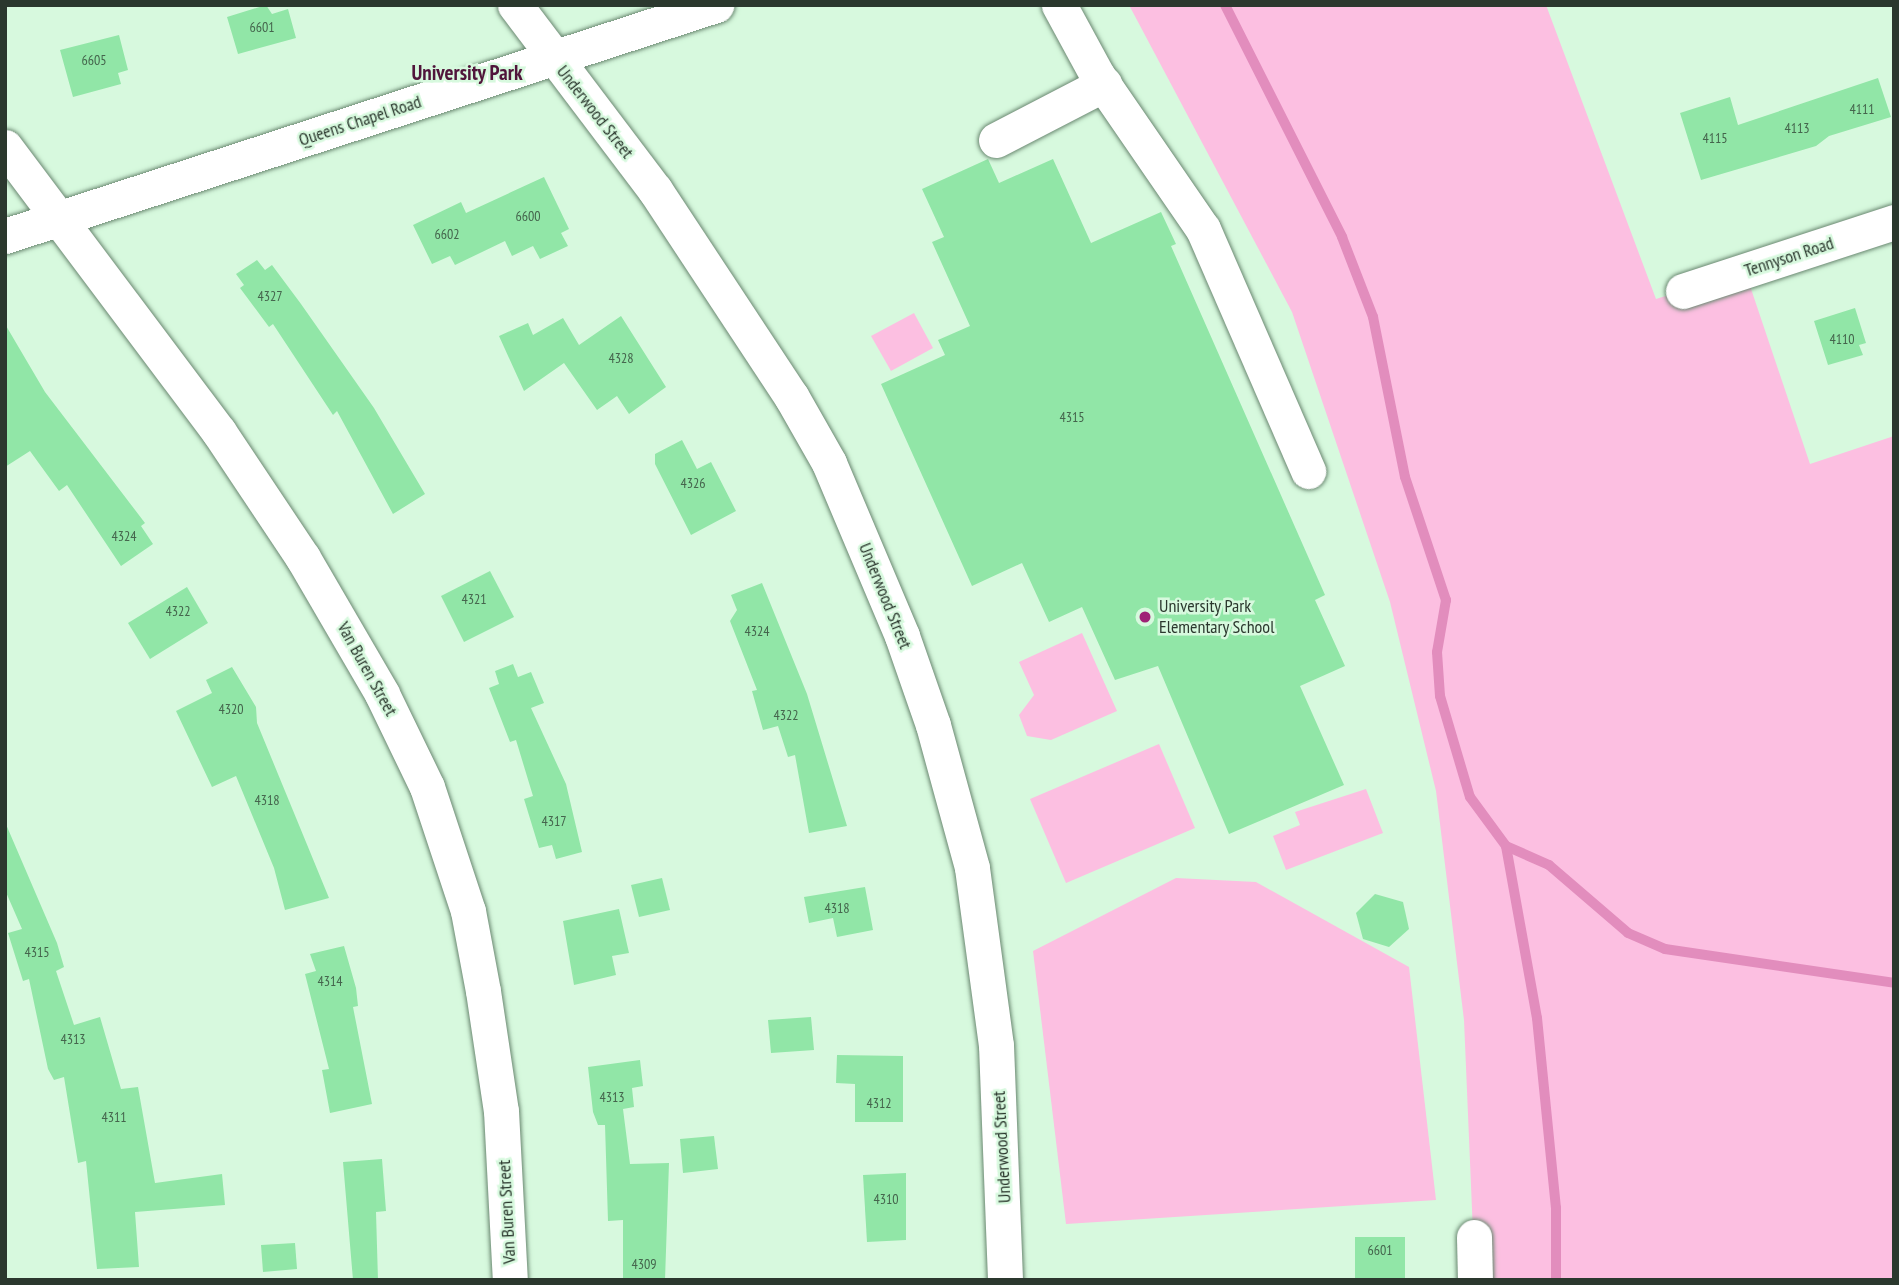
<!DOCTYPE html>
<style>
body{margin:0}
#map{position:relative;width:1899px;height:1285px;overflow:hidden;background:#d7f9de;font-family:"PT Sans Narrow",sans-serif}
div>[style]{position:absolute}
.green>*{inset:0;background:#fcbfe1}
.stream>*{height:10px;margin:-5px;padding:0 5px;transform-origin:5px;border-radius:5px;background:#e28dbd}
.building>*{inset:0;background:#91e6a7}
.roads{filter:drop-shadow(0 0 2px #6a8871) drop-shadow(0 0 2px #6a8871)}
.minor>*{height:35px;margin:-17.5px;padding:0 17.5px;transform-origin:17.5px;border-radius:17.5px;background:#fff}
.dots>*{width:19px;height:19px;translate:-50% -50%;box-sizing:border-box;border:4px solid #d7f9de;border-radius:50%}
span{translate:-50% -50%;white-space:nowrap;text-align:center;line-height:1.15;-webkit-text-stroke:5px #d7f9de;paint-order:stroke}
.number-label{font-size:14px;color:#44644c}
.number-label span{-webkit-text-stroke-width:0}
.street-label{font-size:18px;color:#2b382e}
.poi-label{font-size:18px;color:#2b382e}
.left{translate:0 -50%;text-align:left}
.quarter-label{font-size:21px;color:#50153b;font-weight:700}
.frame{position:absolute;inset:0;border:7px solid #2b382e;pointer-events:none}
</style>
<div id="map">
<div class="green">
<i style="clip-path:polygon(1129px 5px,1546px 5px,1656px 299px,1745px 271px,1810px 464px,1894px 436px,1894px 1280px,1475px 1280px,1464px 1020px,1436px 791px,1390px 602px,1292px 312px)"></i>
<i style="clip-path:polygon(914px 313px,933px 348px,891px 371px,871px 336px)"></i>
<i style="clip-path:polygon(1082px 633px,1117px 711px,1051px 740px,1027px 736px,1019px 715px,1034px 695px,1019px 662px)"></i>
<i style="clip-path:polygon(1159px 744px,1195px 828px,1066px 883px,1030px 799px)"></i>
<i style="clip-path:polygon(1366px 789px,1383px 833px,1286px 870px,1273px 836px,1300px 825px,1295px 812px)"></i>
<i style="clip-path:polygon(1176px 878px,1256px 882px,1409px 967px,1436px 1200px,1066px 1224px,1033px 951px)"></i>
</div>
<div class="stream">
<i style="left:1225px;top:5px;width:260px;rotate:63.2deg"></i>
<i style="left:1342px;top:237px;width:86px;rotate:68.8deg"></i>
<i style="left:1373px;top:317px;width:163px;rotate:78.7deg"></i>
<i style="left:1405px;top:477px;width:130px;rotate:71.6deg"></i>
<i style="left:1446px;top:600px;width:53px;rotate:99.8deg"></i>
<i style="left:1437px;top:652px;width:44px;rotate:86.1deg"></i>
<i style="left:1440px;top:696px;width:105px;rotate:73.5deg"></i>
<i style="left:1470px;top:797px;width:61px;rotate:53.7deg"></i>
<i style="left:1506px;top:846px;width:47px;rotate:23.8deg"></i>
<i style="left:1549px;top:865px;width:104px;rotate:40.7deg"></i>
<i style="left:1628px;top:933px;width:40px;rotate:23.4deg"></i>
<i style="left:1665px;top:949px;width:232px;rotate:8.4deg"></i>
<i style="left:1506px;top:846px;width:175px;rotate:79.8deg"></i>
<i style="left:1537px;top:1018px;width:191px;rotate:84.3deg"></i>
<i style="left:1556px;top:1208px;width:72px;rotate:90deg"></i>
</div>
<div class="building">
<i style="clip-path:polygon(266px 5px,272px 14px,288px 9px,296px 38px,238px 54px,227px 17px)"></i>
<i style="clip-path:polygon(119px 35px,128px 70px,118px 73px,121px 84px,73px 97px,60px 50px)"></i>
<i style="clip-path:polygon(1878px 78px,1891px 117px,1829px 136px,1816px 146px,1701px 180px,1680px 113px,1730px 97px,1738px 125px)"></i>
<i style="clip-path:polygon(988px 159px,999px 183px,1053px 159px,1091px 243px,1161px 212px,1176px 244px,1171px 246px,1325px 595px,1315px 600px,1345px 666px,1300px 686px,1344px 785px,1229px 834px,1158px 666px,1115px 680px,1082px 607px,1049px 622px,1022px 563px,972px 586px,881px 384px,945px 355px,938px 340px,970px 326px,932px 242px,944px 237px,922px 189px)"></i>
<i style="clip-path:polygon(544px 177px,569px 229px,561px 233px,568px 246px,540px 259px,533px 246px,512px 256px,505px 241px,455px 265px,450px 256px,432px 264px,413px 225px,461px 202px,466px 213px)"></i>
<i style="clip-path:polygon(257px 260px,265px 270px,272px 265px,301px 304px,374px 408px,425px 494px,393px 514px,337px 411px,333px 415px,273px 324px,269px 327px,240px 288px,244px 285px,236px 274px)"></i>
<i style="clip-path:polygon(1855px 308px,1866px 343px,1859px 345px,1863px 355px,1828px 365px,1814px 321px)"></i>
<i style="clip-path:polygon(621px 316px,666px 387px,629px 414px,617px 396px,597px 410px,564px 363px,524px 391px,499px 336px,528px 323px,533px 335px,563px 318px,579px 345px)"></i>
<i style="clip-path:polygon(5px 324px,45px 392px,145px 523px,141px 526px,153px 544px,121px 566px,67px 485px,59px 491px,30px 451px,5px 467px)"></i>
<i style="clip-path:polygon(682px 440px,697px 469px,711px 462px,736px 511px,691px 535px,655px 464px,655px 454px)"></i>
<i style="clip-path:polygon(490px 571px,514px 617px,464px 642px,441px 596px)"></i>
<i style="clip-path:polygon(762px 583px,807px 694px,847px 826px,809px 833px,795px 755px,788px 757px,778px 726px,763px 730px,752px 691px,757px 690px,730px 621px,737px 610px,731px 595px)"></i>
<i style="clip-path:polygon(187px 587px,208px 623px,150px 659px,128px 623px)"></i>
<i style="clip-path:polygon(513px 664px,518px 677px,531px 672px,544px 703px,531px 708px,566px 784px,582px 852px,556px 859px,552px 845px,539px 848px,524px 799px,533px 796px,516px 740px,510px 742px,489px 688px,499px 684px,495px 671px)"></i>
<i style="clip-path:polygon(232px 667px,256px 707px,257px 723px,329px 898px,285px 910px,274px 868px,236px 776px,212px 787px,176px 711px,212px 693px,206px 680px)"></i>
<i style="clip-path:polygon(5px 822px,57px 943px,64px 967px,56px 971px,74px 1025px,100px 1017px,121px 1089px,138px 1087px,155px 1183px,222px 1174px,225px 1205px,135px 1212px,139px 1267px,97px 1269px,86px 1161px,78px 1163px,64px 1077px,54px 1080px,48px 1069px,29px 979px,23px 981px,8px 933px,22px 929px,5px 890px)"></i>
<i style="clip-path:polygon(662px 878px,670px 910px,639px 917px,631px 885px)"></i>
<i style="clip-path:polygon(865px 887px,873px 930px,837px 937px,833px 918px,809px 923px,804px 897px)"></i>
<i style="clip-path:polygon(1375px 894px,1403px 902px,1409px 929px,1389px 947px,1363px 939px,1356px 913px)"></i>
<i style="clip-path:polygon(619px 909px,629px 953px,612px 956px,616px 975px,574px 985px,563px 921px)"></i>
<i style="clip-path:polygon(344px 946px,356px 988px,358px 1006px,353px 1007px,372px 1104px,330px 1113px,322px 1070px,329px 1069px,305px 974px,316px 971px,310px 954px)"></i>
<i style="clip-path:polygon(811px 1017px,814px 1050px,771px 1053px,768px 1020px)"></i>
<i style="clip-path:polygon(837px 1055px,903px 1056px,903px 1122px,855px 1122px,855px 1084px,836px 1083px)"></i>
<i style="clip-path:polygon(640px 1060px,643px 1086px,632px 1088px,634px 1107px,623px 1109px,630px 1164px,669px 1163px,665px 1280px,623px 1280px,623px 1220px,608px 1221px,605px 1125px,598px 1125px,593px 1112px,588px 1067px)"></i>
<i style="clip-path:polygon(714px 1136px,718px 1169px,683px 1173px,680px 1139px)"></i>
<i style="clip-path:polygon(382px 1159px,386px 1211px,376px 1212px,378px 1280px,353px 1280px,343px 1162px)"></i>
<i style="clip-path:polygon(906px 1173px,906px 1240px,867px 1242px,863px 1175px)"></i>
<i style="clip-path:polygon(1355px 1237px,1405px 1237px,1405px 1280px,1355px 1280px)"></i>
<i style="clip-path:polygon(295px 1243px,297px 1269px,263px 1272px,261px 1245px)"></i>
</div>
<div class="roads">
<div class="minor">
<i style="left:515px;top:5px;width:232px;rotate:52.9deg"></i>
<i style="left:655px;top:190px;width:247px;rotate:56.6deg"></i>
<i style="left:791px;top:396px;width:77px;rotate:60.4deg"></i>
<i style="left:829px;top:463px;width:188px;rotate:67.1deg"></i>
<i style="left:902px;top:636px;width:94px;rotate:70.8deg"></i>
<i style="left:933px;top:725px;width:148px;rotate:74.7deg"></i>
<i style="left:972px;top:868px;width:179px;rotate:82.3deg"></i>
<i style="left:996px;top:1045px;width:235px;rotate:87.8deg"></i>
<i style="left:1059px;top:5px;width:80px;rotate:61.5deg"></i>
<i style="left:1097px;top:75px;width:187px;rotate:55.5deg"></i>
<i style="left:1203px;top:229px;width:264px;rotate:66.5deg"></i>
<i style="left:996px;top:140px;width:122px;rotate:-27.4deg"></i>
<i style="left:5px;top:147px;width:356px;rotate:53.1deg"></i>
<i style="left:219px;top:432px;width:151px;rotate:56.3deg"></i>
<i style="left:303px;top:558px;width:157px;rotate:59.8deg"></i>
<i style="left:382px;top:694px;width:103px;rotate:64.2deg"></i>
<i style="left:427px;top:787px;width:131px;rotate:71.7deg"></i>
<i style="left:468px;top:911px;width:81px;rotate:79.4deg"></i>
<i style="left:483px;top:991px;width:121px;rotate:81.5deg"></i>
<i style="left:501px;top:1111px;width:169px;rotate:87deg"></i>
<i style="left:5px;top:236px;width:748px;rotate:-18deg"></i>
<i style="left:1683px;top:291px;width:222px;rotate:-18.1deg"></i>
<i style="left:1474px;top:1237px;width:43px;rotate:88.7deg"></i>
</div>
</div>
<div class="dots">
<i style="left:1145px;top:617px;background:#9f2276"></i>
</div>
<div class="number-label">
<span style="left:262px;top:27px">6601</span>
<span style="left:94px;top:60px">6605</span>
<span style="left:1862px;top:109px">4111</span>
<span style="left:1797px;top:128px">4113</span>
<span style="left:1715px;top:138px">4115</span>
<span style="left:528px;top:216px">6600</span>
<span style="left:447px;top:234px">6602</span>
<span style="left:270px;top:296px">4327</span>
<span style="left:1842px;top:339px">4110</span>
<span style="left:621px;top:358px">4328</span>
<span style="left:1072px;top:417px">4315</span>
<span style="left:693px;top:483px">4326</span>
<span style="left:124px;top:536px">4324</span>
<span style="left:474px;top:599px">4321</span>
<span style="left:178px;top:611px">4322</span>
<span style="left:757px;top:631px">4324</span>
<span style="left:231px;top:709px">4320</span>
<span style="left:786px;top:715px">4322</span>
<span style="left:267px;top:800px">4318</span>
<span style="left:554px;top:821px">4317</span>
<span style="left:837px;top:908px">4318</span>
<span style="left:37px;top:952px">4315</span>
<span style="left:330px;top:981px">4314</span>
<span style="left:73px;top:1039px">4313</span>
<span style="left:612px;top:1097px">4313</span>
<span style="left:879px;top:1103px">4312</span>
<span style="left:114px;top:1117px">4311</span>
<span style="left:886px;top:1199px">4310</span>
<span style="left:1380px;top:1250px">6601</span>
<span style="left:644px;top:1264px">4309</span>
</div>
<div class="street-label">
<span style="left:595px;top:112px;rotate:52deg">Underwood Street</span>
<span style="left:360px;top:121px;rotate:-18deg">Queens Chapel Road</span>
<span style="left:1789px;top:257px;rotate:-18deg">Tennyson Road</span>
<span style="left:885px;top:596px;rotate:68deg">Underwood Street</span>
<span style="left:367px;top:669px;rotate:61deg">Van Buren Street</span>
<span style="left:1002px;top:1147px;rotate:-93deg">Underwood Street</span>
<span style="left:507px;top:1212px;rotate:-93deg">Van Buren Street</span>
</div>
<div class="poi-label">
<span class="left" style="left:1159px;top:617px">University Park<br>Elementary School</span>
</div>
<div class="quarter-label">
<span style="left:467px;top:73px">University Park</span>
</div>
<div class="frame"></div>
</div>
